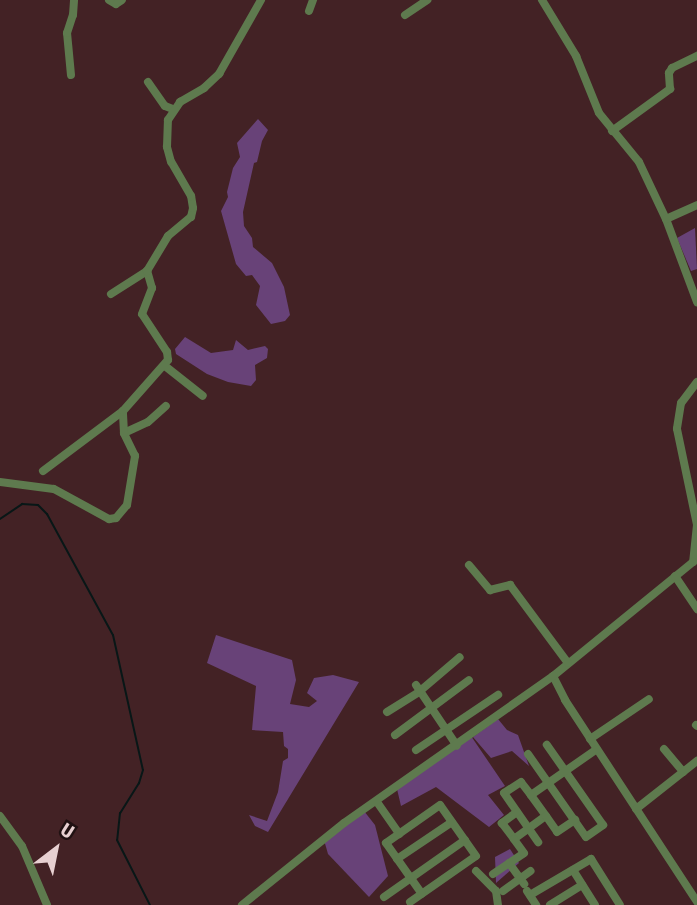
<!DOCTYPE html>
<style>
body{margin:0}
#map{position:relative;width:697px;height:905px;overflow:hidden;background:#432225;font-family:"Fira Sans Condensed",sans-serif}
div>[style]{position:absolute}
.green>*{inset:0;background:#684278}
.stream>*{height:2px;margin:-1px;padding:0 1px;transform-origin:1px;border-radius:1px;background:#081717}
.minor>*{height:8px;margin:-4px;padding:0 4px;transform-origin:4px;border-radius:4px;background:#5e7a4e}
span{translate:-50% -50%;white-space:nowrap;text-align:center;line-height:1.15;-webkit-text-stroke:6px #201112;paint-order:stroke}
.north{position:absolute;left:21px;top:814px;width:70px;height:70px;-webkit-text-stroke:5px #201112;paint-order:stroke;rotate:32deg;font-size:19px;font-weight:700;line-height:28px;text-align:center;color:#e7d0d1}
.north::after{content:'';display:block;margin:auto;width:24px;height:32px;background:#e7d0d1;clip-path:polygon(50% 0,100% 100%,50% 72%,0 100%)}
</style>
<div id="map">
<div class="green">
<i style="clip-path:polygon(258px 119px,268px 130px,262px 141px,257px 162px,254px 163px,243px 212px,244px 226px,252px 238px,253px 247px,272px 263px,284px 287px,290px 315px,285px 321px,271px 324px,256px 305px,260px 286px,252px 275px,246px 276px,236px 264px,221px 211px,228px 197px,227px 192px,233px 168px,240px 157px,237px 143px)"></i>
<i style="clip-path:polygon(695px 228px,697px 269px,691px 271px,677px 238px)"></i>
<i style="clip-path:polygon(185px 337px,211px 353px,233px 350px,236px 340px,248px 350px,265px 346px,268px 349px,267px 358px,255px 365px,256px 380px,251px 386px,228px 382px,207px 374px,176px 354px,175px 349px)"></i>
<i style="clip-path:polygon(216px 635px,292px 660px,296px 680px,290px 704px,309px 707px,317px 701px,307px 693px,314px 678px,333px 675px,359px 682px,268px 832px,255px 826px,249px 815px,267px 821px,278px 792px,283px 761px,288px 758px,288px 749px,284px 746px,283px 732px,252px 730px,256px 686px,207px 663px)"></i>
<i style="clip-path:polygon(498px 719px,507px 730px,518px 735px,529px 766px,512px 751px,491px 758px,473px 737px)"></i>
<i style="clip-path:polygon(471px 736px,505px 786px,488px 795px,504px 815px,489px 827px,436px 787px,401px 806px,397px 789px)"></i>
<i style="clip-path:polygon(364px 811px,375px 825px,388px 876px,369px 897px,328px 854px,324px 840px)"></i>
<i style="clip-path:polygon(510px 849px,519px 863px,496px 883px,495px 857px)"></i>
</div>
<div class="stream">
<i style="left:0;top:519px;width:27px;rotate:-34deg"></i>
<i style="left:22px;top:504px;width:16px;rotate:4deg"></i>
<i style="left:38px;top:505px;width:13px;rotate:45deg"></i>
<i style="left:47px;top:514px;width:138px;rotate:61.4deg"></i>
<i style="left:113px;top:635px;width:138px;rotate:77.5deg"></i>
<i style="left:143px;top:770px;width:14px;rotate:107deg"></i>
<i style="left:139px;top:783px;width:36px;rotate:122deg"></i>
<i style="left:120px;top:813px;width:27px;rotate:96deg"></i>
<i style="left:117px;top:840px;width:73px;rotate:63.1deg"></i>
</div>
<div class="minor">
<i style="left:109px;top:0;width:8px;rotate:30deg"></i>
<i style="left:116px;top:4px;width:7px;rotate:-34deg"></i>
<i style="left:542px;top:0;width:66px;rotate:58.7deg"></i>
<i style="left:576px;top:56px;width:61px;rotate:68deg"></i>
<i style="left:599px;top:113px;width:63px;rotate:50.8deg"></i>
<i style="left:639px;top:162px;width:63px;rotate:64.7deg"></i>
<i style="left:666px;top:219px;width:89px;rotate:69.5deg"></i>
<i style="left:309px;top:11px;width:12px;rotate:-70deg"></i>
<i style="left:405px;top:15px;width:27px;rotate:-34deg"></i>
<i style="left:71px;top:75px;width:42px;rotate:-95.4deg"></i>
<i style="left:67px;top:33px;width:19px;rotate:-72deg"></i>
<i style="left:73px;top:15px;width:15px;rotate:-86deg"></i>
<i style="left:148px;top:82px;width:29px;rotate:55deg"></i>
<i style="left:165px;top:106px;width:9px;rotate:21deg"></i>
<i style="left:612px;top:131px;width:72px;rotate:-35.9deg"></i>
<i style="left:670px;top:89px;width:16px;rotate:-94deg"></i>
<i style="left:669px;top:73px;width:6px;rotate:-59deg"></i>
<i style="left:672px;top:68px;width:28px;rotate:-26deg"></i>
<i style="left:666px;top:219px;width:34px;rotate:-24deg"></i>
<i style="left:111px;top:294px;width:43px;rotate:-32.6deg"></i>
<i style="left:165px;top:366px;width:48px;rotate:38.3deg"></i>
<i style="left:697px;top:382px;width:26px;rotate:127deg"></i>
<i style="left:681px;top:403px;width:26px;rotate:99deg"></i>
<i style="left:677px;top:429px;width:98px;rotate:78.2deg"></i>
<i style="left:697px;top:525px;width:37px;rotate:96deg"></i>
<i style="left:693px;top:562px;width:181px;rotate:140.8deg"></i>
<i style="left:553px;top:676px;width:27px;rotate:63deg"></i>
<i style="left:565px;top:700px;width:241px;rotate:56.8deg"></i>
<i style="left:124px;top:433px;width:26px;rotate:-25deg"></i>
<i style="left:148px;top:422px;width:24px;rotate:-42deg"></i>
<i style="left:43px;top:471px;width:100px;rotate:-36.9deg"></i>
<i style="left:0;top:482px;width:54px;rotate:7.4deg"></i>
<i style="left:54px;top:489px;width:63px;rotate:28.6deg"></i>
<i style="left:109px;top:519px;width:7px;rotate:-8deg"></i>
<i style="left:116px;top:518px;width:17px;rotate:-50deg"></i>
<i style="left:127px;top:505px;width:50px;rotate:-80.7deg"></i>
<i style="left:135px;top:456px;width:25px;rotate:-116deg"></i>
<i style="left:124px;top:433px;width:22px;rotate:-93deg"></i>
<i style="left:123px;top:411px;width:68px;rotate:-48.6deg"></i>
<i style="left:168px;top:360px;width:8px;rotate:-97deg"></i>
<i style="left:167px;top:352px;width:45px;rotate:-123.3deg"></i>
<i style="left:142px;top:314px;width:28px;rotate:-69deg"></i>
<i style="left:152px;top:288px;width:18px;rotate:-106deg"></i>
<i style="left:147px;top:271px;width:41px;rotate:-59deg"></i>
<i style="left:168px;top:236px;width:30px;rotate:-40deg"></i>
<i style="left:191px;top:217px;width:9px;rotate:-77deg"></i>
<i style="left:193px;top:208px;width:12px;rotate:-99deg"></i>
<i style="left:191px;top:196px;width:39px;rotate:-120deg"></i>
<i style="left:171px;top:162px;width:16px;rotate:-105deg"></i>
<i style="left:167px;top:147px;width:27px;rotate:-88deg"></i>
<i style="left:168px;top:120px;width:22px;rotate:-56deg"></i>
<i style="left:180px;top:102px;width:28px;rotate:-30deg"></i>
<i style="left:204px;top:88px;width:21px;rotate:-43deg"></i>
<i style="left:219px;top:74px;width:85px;rotate:-60.4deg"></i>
<i style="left:469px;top:565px;width:33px;rotate:50deg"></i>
<i style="left:490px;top:590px;width:21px;rotate:-14deg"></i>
<i style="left:510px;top:585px;width:97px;rotate:53.4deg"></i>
<i style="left:675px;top:576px;width:40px;rotate:56deg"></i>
<i style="left:416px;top:685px;width:73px;rotate:56.1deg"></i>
<i style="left:387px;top:712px;width:39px;rotate:-32deg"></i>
<i style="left:420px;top:691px;width:52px;rotate:-40.4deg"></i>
<i style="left:696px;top:725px;width:1px;rotate:45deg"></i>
<i style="left:395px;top:735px;width:92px;rotate:-36.6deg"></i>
<i style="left:590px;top:739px;width:71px;rotate:-34.1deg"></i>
<i style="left:664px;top:749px;width:30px;rotate:50deg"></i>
<i style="left:416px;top:750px;width:99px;rotate:-33.9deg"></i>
<i style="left:528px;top:754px;width:101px;rotate:55.1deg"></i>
<i style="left:586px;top:837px;width:21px;rotate:-35deg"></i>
<i style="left:603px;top:825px;width:98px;rotate:-125deg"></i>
<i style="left:531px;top:795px;width:16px;rotate:-128deg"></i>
<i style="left:521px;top:782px;width:20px;rotate:147deg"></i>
<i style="left:504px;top:793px;width:60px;rotate:55.2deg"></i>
<i style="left:377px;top:802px;width:39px;rotate:55deg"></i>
<i style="left:636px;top:809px;width:78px;rotate:-38.2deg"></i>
<i style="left:517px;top:812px;width:19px;rotate:144deg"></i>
<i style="left:502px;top:823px;width:20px;rotate:53deg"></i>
<i style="left:514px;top:839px;width:39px;rotate:-36deg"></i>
<i style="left:546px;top:816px;width:26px;rotate:-126deg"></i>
<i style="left:531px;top:795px;width:80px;rotate:-34.9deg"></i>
<i style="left:0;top:816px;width:37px;rotate:54deg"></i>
<i style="left:22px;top:846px;width:64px;rotate:67deg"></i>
<i style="left:546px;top:816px;width:19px;rotate:55deg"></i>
<i style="left:557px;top:832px;width:22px;rotate:-34deg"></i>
<i style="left:397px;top:859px;width:66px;rotate:-33.9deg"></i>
<i style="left:509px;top:863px;width:26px;rotate:54deg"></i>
<i style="left:573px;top:870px;width:41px;rotate:57.8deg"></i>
<i style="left:476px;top:871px;width:28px;rotate:45deg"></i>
<i style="left:496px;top:891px;width:14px;rotate:82deg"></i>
<i style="left:493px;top:874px;width:37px;rotate:-34deg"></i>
<i style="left:524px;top:853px;width:17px;rotate:-126deg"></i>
<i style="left:503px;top:891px;width:34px;rotate:-36deg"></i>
<i style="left:527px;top:891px;width:17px;rotate:57deg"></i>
<i style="left:530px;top:895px;width:71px;rotate:-30.5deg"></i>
<i style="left:591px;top:859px;width:54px;rotate:57.8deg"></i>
<i style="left:384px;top:897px;width:99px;rotate:-35.1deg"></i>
<i style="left:410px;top:902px;width:80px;rotate:-34.9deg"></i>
<i style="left:476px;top:856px;width:62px;rotate:-125.2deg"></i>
<i style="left:440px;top:805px;width:66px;rotate:144.9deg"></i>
<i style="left:386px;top:843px;width:62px;rotate:54.8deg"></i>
<i style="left:242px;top:905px;width:131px;rotate:-38.8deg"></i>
<i style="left:344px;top:823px;width:256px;rotate:-35.1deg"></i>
<i style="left:550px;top:905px;width:38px;rotate:-32deg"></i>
</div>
<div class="north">U</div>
</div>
